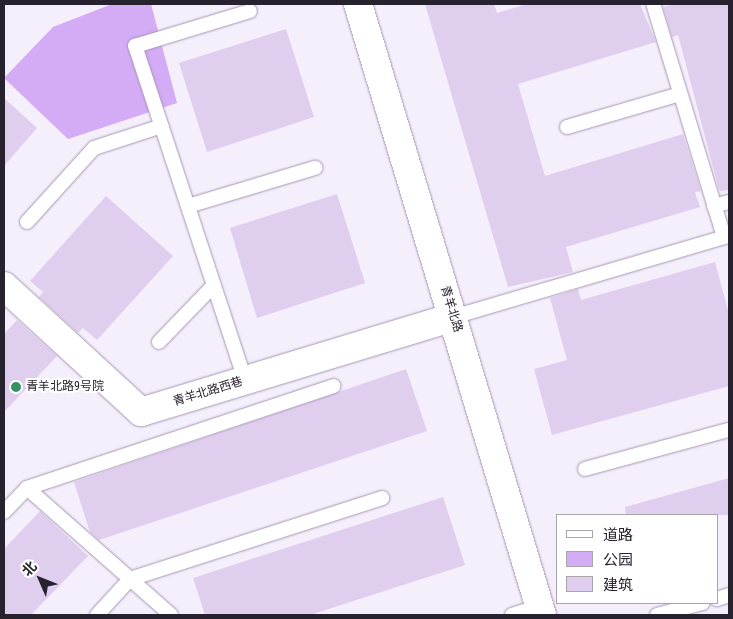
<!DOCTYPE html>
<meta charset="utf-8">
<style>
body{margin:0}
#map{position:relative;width:733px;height:619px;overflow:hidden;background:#f5eefb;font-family:"Roboto Condensed","Noto Sans SC",sans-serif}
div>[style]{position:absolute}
.green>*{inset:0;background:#d4abf5}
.building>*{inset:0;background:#e0ceef}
.roads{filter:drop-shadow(0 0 1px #a796b5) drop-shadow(0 0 1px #a796b5)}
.service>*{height:14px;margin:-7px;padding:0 7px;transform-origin:7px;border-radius:7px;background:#fff}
.minor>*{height:28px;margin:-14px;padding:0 14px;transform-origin:14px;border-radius:14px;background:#fff}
.dots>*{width:14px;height:14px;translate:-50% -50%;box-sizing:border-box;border:2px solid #fff;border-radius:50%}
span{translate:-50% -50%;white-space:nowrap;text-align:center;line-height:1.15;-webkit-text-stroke:4px #fff;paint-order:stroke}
.street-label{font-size:12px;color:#28212e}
.poi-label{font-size:12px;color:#28212e}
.left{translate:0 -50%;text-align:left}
.frame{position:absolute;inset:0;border:5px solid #28212e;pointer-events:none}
.legend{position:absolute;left:556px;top:514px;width:162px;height:90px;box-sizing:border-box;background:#fff;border:1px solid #a9a6ab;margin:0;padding:6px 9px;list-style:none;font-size:15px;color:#28212e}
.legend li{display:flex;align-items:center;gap:10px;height:25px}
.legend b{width:25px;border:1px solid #a9a6ab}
.north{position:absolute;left:15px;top:554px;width:50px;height:50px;-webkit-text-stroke:4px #fff;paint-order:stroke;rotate:314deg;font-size:14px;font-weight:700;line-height:20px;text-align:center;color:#28212e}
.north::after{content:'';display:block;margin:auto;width:18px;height:22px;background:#28212e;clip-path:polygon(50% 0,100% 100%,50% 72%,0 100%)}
</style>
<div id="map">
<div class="green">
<i style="clip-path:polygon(112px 4px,151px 4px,177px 103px,68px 139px,4px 78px,53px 27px)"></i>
</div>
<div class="building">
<i style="clip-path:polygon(425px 4px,494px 4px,497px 13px,527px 4px,640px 4px,656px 42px,518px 84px,545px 176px,683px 134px,701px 191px,695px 192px,700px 207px,566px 247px,573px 272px,508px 287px)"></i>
<i style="clip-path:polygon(675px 4px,729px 4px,729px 190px,720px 191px,718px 186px,678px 35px,672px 37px,663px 7px)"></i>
<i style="clip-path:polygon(286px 29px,314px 117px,207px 152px,179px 63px)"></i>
<i style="clip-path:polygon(4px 98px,37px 128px,4px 166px)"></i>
<i style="clip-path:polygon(337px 194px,365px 283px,257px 318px,230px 228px)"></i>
<i style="clip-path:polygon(106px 196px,173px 256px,97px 340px,83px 328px,78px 333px,39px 297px,43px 292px,30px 281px)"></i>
<i style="clip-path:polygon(715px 262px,729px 314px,729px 386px,552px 435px,534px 369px,567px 360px,550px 298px,578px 289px,581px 300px)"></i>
<i style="clip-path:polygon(17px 320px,57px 356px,4px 412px,4px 334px)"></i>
<i style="clip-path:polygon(406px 369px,427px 431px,99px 540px,90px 532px,74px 482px)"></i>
<i style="clip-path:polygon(729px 478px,729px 515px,626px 515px,625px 507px)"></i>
<i style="clip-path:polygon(443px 497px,465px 565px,310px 615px,205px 615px,193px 578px)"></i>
<i style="clip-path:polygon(40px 511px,88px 556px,31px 615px,4px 615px,4px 549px)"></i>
</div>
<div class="roads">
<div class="service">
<i style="left:567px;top:127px;width:118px;rotate:-16.3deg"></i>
<i style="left:188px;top:206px;width:133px;rotate:-16.7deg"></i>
<i style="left:714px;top:206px;width:16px;rotate:-15deg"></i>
<i style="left:27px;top:222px;width:100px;rotate:-47.8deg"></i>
<i style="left:94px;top:148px;width:71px;rotate:-17.9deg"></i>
<i style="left:453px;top:317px;width:283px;rotate:-16.4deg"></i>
<i style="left:724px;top:237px;width:244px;rotate:-106.9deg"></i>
<i style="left:159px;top:342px;width:79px;rotate:-46deg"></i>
<i style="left:245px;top:380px;width:352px;rotate:-108.2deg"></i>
<i style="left:135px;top:46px;width:120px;rotate:-16.9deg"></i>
<i style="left:585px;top:469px;width:149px;rotate:-15.2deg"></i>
<i style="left:4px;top:512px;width:33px;rotate:-46deg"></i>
<i style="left:717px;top:599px;width:13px;rotate:-18deg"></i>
<i style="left:97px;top:615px;width:49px;rotate:-47.5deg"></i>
<i style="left:130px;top:579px;width:265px;rotate:-17.8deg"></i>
<i style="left:171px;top:615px;width:192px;rotate:-138.6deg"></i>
<i style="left:27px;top:488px;width:323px;rotate:-18.4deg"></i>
<i style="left:512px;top:615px;width:28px;rotate:-18deg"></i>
<i style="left:657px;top:615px;width:47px;rotate:-14.9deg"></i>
</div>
<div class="minor">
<i style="left:358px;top:4px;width:638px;rotate:73.24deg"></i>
<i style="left:4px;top:286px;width:186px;rotate:42.6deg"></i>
<i style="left:141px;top:412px;width:326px;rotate:-16.9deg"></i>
</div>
</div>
<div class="dots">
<i style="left:16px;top:387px;background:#379066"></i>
</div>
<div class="street-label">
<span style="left:451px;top:309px;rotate:73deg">青羊北路</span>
<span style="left:208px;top:392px;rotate:-17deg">青羊北路西巷</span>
</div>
<div class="poi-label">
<span class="left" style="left:26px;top:387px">青羊北路9号院</span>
</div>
<div class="frame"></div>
<ul class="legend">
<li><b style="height:6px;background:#fff"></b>道路</li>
<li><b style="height:14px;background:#d4abf5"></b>公园</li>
<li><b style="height:14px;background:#e0ceef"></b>建筑</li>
</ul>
<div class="north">北</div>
</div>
